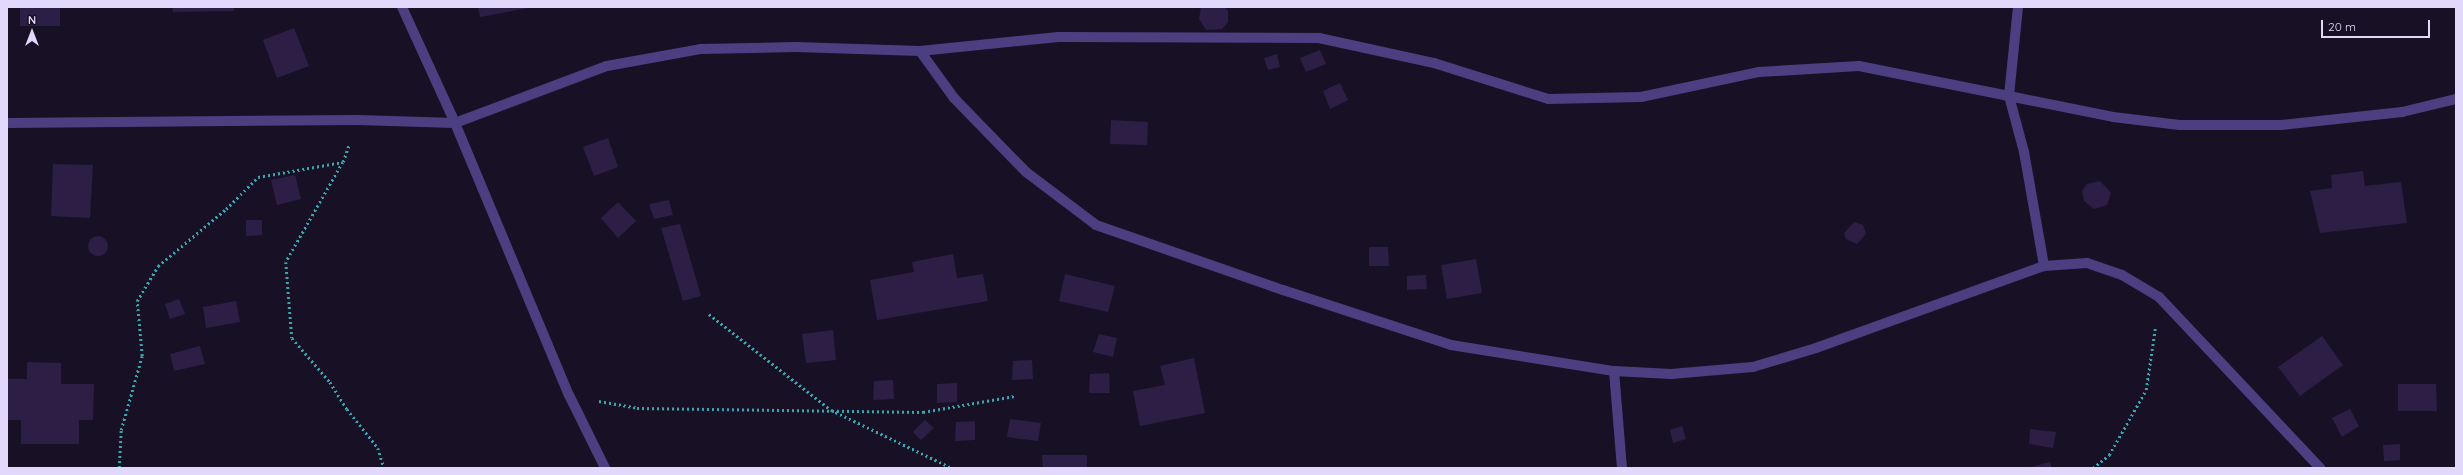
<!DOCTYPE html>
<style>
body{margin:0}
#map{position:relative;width:2463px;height:475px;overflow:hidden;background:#181125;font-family:Quicksand,sans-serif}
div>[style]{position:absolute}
.building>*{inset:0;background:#2c1e45}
.round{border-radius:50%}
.path>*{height:2.5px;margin-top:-1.25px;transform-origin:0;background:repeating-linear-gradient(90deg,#38a5b0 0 2px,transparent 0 5px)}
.minor>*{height:10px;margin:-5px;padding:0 5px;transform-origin:5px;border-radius:5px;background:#4c3f81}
.tertiary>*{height:10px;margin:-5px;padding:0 5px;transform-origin:5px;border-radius:5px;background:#4c3f81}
span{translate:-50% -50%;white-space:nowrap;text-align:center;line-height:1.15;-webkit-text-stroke:4px #181125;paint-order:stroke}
.frame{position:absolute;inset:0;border:8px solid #e2d8fc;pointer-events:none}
.north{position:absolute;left:12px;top:12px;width:40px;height:40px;-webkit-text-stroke:3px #181125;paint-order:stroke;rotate:0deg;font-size:11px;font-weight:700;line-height:16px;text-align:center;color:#e2d8fc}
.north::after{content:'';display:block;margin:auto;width:14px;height:18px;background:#e2d8fc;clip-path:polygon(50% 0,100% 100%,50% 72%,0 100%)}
.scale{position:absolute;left:2321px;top:20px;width:109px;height:18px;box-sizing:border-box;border:2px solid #e2d8fc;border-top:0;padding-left:5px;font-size:12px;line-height:14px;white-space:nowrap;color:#e2d8fc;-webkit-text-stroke:3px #181125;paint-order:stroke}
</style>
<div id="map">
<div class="building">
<i style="clip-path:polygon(20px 7px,60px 7px,60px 26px,20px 26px)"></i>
<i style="clip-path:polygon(172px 7px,234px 7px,234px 11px,173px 12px)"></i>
<i style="clip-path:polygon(478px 7px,528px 7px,528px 8px,480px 17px)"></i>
<i style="clip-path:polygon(1201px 7px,1225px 7px,1228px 11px,1228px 22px,1222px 29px,1206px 30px,1199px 19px)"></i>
<i style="clip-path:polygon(294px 28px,309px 66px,277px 78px,263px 40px)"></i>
<i style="clip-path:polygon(1320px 50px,1326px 64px,1306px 72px,1300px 58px)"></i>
<i style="clip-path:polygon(1277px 54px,1280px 67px,1268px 70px,1264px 58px)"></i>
<i style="clip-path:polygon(1340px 83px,1348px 100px,1330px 109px,1323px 91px)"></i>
<i style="clip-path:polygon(1111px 120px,1148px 122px,1147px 145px,1110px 144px)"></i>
<i style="clip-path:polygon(608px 138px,618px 167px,594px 176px,583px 147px)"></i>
<i style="clip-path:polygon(53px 164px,93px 165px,90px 218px,51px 216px)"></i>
<i style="clip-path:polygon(2363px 171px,2365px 186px,2401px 182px,2407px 223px,2320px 233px,2310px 191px,2332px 188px,2331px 175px)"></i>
<i style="clip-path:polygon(295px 175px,301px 199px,277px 205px,271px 180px)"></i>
<i style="clip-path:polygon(2100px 181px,2111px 193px,2107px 205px,2094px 209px,2084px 201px,2082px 191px,2087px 184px)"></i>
<i style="clip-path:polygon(669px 200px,673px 215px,654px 219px,649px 204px)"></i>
<i style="clip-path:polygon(618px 202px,636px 221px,618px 238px,601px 218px)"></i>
<i style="clip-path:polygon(246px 220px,262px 220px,262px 235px,246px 236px)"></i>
<i style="clip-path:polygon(1854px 222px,1863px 225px,1866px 234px,1857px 244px,1846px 239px,1844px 233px)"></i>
<i style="clip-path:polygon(680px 224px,701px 296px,683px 301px,661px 228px)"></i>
<i class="round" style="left:88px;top:236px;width:20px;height:20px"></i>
<i style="clip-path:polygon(1369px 247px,1388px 247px,1389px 266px,1369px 266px)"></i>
<i style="clip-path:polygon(953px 254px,957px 278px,983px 274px,988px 301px,877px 320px,870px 280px,914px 272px,912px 262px)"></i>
<i style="clip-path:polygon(1476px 259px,1482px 293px,1447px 299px,1441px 265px)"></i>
<i style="clip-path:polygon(1065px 274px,1115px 286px,1108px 312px,1059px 301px)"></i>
<i style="clip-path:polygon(1426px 275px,1427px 289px,1407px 290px,1407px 276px)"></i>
<i style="clip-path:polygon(179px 299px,185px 314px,170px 319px,165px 304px)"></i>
<i style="clip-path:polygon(236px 301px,240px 322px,206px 328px,203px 307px)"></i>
<i style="clip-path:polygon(833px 330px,836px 360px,806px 363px,802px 334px)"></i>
<i style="clip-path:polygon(1099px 334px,1117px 338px,1113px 357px,1093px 352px)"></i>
<i style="clip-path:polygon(2322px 336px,2343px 365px,2300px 396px,2278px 367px)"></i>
<i style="clip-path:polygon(200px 346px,205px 364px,174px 371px,170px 354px)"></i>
<i style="clip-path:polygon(1194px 358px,1205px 413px,1140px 426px,1133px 391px,1165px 385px,1160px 366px)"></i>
<i style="clip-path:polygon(1032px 360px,1033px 379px,1012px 380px,1013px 361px)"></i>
<i style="clip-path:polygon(27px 362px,61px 363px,61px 384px,94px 384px,93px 420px,79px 420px,79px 444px,21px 444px,21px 420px,7px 420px,7px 379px,27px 379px)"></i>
<i style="clip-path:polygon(1109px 373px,1110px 393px,1089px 393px,1090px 374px)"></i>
<i style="clip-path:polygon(893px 380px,894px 399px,873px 400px,874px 381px)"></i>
<i style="clip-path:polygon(957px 383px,957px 402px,937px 403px,937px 384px)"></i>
<i style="clip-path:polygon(2398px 384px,2436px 384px,2437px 411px,2398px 411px)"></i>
<i style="clip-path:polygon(2350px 409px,2359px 426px,2342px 437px,2332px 418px)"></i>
<i style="clip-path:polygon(1010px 419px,1041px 423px,1038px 441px,1007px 437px)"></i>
<i style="clip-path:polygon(925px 420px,934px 428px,921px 440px,913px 432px)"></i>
<i style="clip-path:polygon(975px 421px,975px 440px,955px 441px,956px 422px)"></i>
<i style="clip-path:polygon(1682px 426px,1686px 439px,1673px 443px,1670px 430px)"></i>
<i style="clip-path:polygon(2030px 429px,2056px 432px,2053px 448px,2029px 444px)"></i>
<i style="clip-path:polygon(2400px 444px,2400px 460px,2384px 461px,2383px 445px)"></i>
<i style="clip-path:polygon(1042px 455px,1087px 455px,1087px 468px,1043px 468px)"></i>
<i style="clip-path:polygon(2050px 462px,2052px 468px,2031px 468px,2031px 467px)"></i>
</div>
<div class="path">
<i style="left:343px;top:162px;width:115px;rotate:119.7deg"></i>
<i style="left:286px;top:262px;width:76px;rotate:85.5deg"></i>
<i style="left:292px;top:338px;width:58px;rotate:49.2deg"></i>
<i style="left:330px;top:382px;width:32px;rotate:58deg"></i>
<i style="left:347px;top:409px;width:50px;rotate:51.5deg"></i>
<i style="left:378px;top:448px;width:21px;rotate:73deg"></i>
<i style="left:709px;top:314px;width:155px;rotate:38.2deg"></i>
<i style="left:831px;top:410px;width:134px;rotate:25.6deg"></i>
<i style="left:599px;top:401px;width:39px;rotate:10deg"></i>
<i style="left:637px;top:408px;width:286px;rotate:0.8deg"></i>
<i style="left:923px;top:412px;width:93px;rotate:-9.9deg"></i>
<i style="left:119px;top:468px;width:38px;rotate:-87deg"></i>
<i style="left:121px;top:430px;width:77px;rotate:-74.2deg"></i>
<i style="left:142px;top:356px;width:55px;rotate:-95.2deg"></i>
<i style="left:137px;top:301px;width:41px;rotate:-59deg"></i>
<i style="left:158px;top:266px;width:89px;rotate:-40deg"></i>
<i style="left:226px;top:209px;width:45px;rotate:-45deg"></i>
<i style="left:258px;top:177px;width:86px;rotate:-10deg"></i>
<i style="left:343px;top:162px;width:18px;rotate:-71deg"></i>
<i style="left:2093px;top:468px;width:21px;rotate:-39deg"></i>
<i style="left:2109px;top:455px;width:75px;rotate:-60.4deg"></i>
<i style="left:2146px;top:390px;width:62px;rotate:-81.6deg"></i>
</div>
<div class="minor">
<i style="left:2018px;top:7px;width:89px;rotate:95.8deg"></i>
<i style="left:2009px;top:96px;width:106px;rotate:11.4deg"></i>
<i style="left:2113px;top:117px;width:67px;rotate:6.8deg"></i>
<i style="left:2180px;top:125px;width:101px"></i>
<i style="left:2281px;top:125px;width:122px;rotate:-6.1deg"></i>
<i style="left:2402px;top:112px;width:56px;rotate:-13.5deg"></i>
<i style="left:920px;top:51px;width:58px;rotate:54.1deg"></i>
<i style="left:954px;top:98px;width:103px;rotate:45.8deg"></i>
<i style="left:1026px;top:172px;width:88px;rotate:37.1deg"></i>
<i style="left:1096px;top:225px;width:198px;rotate:19.2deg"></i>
<i style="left:1283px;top:290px;width:177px;rotate:18.1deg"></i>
<i style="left:1451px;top:345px;width:165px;rotate:9.1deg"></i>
<i style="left:1614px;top:371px;width:57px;rotate:3deg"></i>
<i style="left:1671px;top:374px;width:82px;rotate:-4.9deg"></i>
<i style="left:1753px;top:367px;width:66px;rotate:-16.8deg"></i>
<i style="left:1816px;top:348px;width:242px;rotate:-19.8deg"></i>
<i style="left:455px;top:123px;width:162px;rotate:-20.6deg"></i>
<i style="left:607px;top:66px;width:96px;rotate:-10.3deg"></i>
<i style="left:701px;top:49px;width:95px;rotate:-1.2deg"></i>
<i style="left:796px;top:47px;width:124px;rotate:1.8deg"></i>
<i style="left:920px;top:51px;width:139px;rotate:-5.8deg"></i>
<i style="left:1058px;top:37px;width:261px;rotate:0.2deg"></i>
<i style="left:1319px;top:38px;width:118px;rotate:12.3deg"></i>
<i style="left:1434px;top:63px;width:120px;rotate:17.5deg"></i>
<i style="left:1548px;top:99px;width:93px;rotate:-1.2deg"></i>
<i style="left:1641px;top:97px;width:121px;rotate:-12deg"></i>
<i style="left:1759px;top:72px;width:100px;rotate:-3.4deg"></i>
<i style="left:1859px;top:66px;width:153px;rotate:11.3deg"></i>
<i style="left:2009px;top:96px;width:58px;rotate:75deg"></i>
<i style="left:2024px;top:152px;width:116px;rotate:80deg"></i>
<i style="left:2044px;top:266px;width:43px;rotate:-4deg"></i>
<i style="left:2087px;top:263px;width:37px;rotate:19deg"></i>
<i style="left:2122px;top:275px;width:43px;rotate:30.7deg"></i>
<i style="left:2159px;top:297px;width:235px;rotate:46.7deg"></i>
<i style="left:1614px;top:371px;width:97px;rotate:85.3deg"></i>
</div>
<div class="tertiary">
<i style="left:402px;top:7px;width:128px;rotate:65.4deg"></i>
<i style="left:455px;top:123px;width:295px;rotate:67.3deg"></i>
<i style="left:569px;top:395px;width:81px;rotate:63.7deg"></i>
<i style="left:7px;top:123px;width:351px;rotate:-0.5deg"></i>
<i style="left:358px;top:120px;width:97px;rotate:1.8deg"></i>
</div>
<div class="frame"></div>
<div class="north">N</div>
<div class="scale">20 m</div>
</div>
